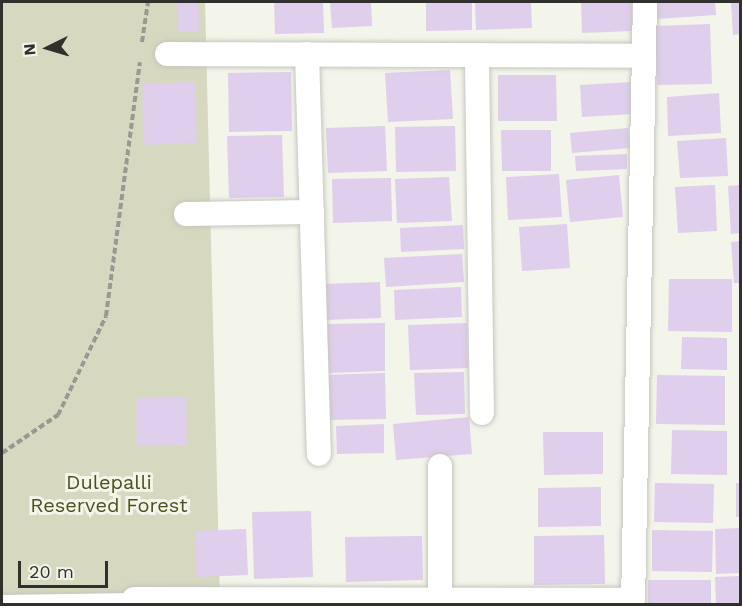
<!DOCTYPE html>
<style>
body{margin:0}
#map{position:relative;width:742px;height:606px;overflow:hidden;background:#f3f4ea;font-family:"Work Sans",sans-serif}
div>[style]{position:absolute}
.green>*{inset:0;background:#d6d8bf}
.building>*{inset:0;background:#dfceec}
.path>*{height:4px;margin-top:-2px;transform-origin:0;background:repeating-linear-gradient(90deg,#999993 0 6px,transparent 0 9px)}
.roads{filter:drop-shadow(0 0 2px #c5c6bd) drop-shadow(0 0 2px #c5c6bd)}
.lane>*{height:12px;margin:-6px;padding:0 6px;transform-origin:6px;border-radius:6px;background:#fff}
.street>*{height:24px;margin:-12px;padding:0 12px;transform-origin:12px;border-radius:12px;background:#fff}
span{translate:-50% -50%;white-space:nowrap;text-align:center;line-height:1.15;-webkit-text-stroke:6px #f3f4ea;paint-order:stroke}
.park-label{font-size:20px;color:#4e501b}
.frame{position:absolute;inset:0;border:3px solid #30302d;pointer-events:none}
.north{position:absolute;left:18px;top:18px;width:60px;height:60px;-webkit-text-stroke:4px #f3f4ea;paint-order:stroke;rotate:265deg;font-size:16px;font-weight:700;line-height:24px;text-align:center;color:#30302d}
.north::after{content:'';display:block;margin:auto;width:21px;height:27px;background:#30302d;clip-path:polygon(50% 0,100% 100%,50% 72%,0 100%)}
.scale{position:absolute;left:18px;top:561px;width:90px;height:27px;box-sizing:border-box;border:3px solid #30302d;border-top:0;padding-left:8px;font-size:18px;line-height:21px;white-space:nowrap;color:#30302d;-webkit-text-stroke:4px #f3f4ea;paint-order:stroke}
</style>
<div id="map">
<div class="green">
<i style="clip-path:polygon(2px 2px,205px 2px,220px 604px,2px 604px)"></i>
</div>
<div class="building">
<i style="clip-path:polygon(177px 2px,198px 2px,199px 32px,178px 32px)"></i>
<i style="clip-path:polygon(274px 2px,323px 2px,324px 33px,275px 34px)"></i>
<i style="clip-path:polygon(330px 2px,371px 2px,372px 26px,332px 28px)"></i>
<i style="clip-path:polygon(426px 2px,472px 2px,472px 30px,426px 31px)"></i>
<i style="clip-path:polygon(475px 2px,531px 2px,532px 28px,476px 30px)"></i>
<i style="clip-path:polygon(581px 2px,632px 2px,632px 31px,582px 33px)"></i>
<i style="clip-path:polygon(654px 2px,715px 2px,716px 15px,656px 19px)"></i>
<i style="clip-path:polygon(731px 2px,740px 2px,740px 34px,733px 35px)"></i>
<i style="clip-path:polygon(710px 24px,712px 84px,657px 85px,655px 26px)"></i>
<i style="clip-path:polygon(450px 70px,453px 119px,388px 122px,385px 73px)"></i>
<i style="clip-path:polygon(291px 72px,292px 131px,229px 132px,228px 73px)"></i>
<i style="clip-path:polygon(498px 75px,556px 75px,557px 121px,498px 121px)"></i>
<i style="clip-path:polygon(195px 82px,197px 143px,144px 145px,142px 84px)"></i>
<i style="clip-path:polygon(631px 82px,634px 114px,582px 117px,580px 85px)"></i>
<i style="clip-path:polygon(719px 93px,721px 133px,668px 136px,667px 97px)"></i>
<i style="clip-path:polygon(385px 126px,387px 171px,328px 173px,326px 128px)"></i>
<i style="clip-path:polygon(455px 126px,456px 171px,396px 172px,395px 127px)"></i>
<i style="clip-path:polygon(628px 128px,630px 148px,572px 153px,570px 133px)"></i>
<i style="clip-path:polygon(501px 130px,551px 130px,551px 171px,502px 171px)"></i>
<i style="clip-path:polygon(282px 135px,284px 197px,229px 198px,227px 136px)"></i>
<i style="clip-path:polygon(726px 138px,728px 176px,680px 178px,677px 141px)"></i>
<i style="clip-path:polygon(627px 154px,627px 169px,576px 171px,575px 156px)"></i>
<i style="clip-path:polygon(559px 174px,562px 217px,508px 220px,506px 177px)"></i>
<i style="clip-path:polygon(619px 175px,623px 217px,570px 222px,566px 180px)"></i>
<i style="clip-path:polygon(449px 177px,452px 221px,397px 223px,395px 179px)"></i>
<i style="clip-path:polygon(391px 178px,392px 221px,333px 223px,332px 179px)"></i>
<i style="clip-path:polygon(715px 185px,717px 231px,678px 233px,675px 187px)"></i>
<i style="clip-path:polygon(740px 185px,740px 233px,731px 234px,728px 186px)"></i>
<i style="clip-path:polygon(567px 224px,570px 268px,522px 271px,519px 227px)"></i>
<i style="clip-path:polygon(463px 225px,464px 249px,401px 252px,400px 228px)"></i>
<i style="clip-path:polygon(740px 241px,740px 283px,734px 283px,731px 242px)"></i>
<i style="clip-path:polygon(462px 254px,464px 282px,386px 287px,384px 258px)"></i>
<i style="clip-path:polygon(669px 279px,732px 279px,732px 332px,668px 331px)"></i>
<i style="clip-path:polygon(380px 282px,381px 318px,324px 320px,323px 284px)"></i>
<i style="clip-path:polygon(461px 287px,462px 317px,395px 320px,394px 290px)"></i>
<i style="clip-path:polygon(385px 323px,385px 371px,327px 373px,326px 324px)"></i>
<i style="clip-path:polygon(467px 323px,468px 368px,410px 370px,408px 325px)"></i>
<i style="clip-path:polygon(682px 337px,727px 338px,727px 370px,681px 369px)"></i>
<i style="clip-path:polygon(464px 372px,465px 414px,416px 415px,414px 373px)"></i>
<i style="clip-path:polygon(385px 373px,386px 419px,324px 420px,323px 375px)"></i>
<i style="clip-path:polygon(657px 375px,725px 376px,725px 425px,656px 424px)"></i>
<i style="clip-path:polygon(186px 397px,187px 445px,137px 446px,136px 398px)"></i>
<i style="clip-path:polygon(469px 417px,472px 454px,396px 460px,393px 424px)"></i>
<i style="clip-path:polygon(384px 424px,384px 453px,337px 454px,336px 426px)"></i>
<i style="clip-path:polygon(672px 430px,727px 431px,727px 475px,671px 474px)"></i>
<i style="clip-path:polygon(543px 432px,603px 432px,603px 474px,544px 475px)"></i>
<i style="clip-path:polygon(655px 483px,714px 484px,713px 523px,654px 522px)"></i>
<i style="clip-path:polygon(736px 483px,740px 483px,740px 517px,736px 517px)"></i>
<i style="clip-path:polygon(601px 487px,601px 526px,538px 527px,538px 488px)"></i>
<i style="clip-path:polygon(311px 511px,313px 577px,254px 579px,252px 512px)"></i>
<i style="clip-path:polygon(740px 528px,740px 573px,716px 574px,715px 529px)"></i>
<i style="clip-path:polygon(246px 529px,248px 575px,197px 577px,195px 531px)"></i>
<i style="clip-path:polygon(652px 530px,713px 531px,712px 572px,652px 571px)"></i>
<i style="clip-path:polygon(604px 535px,605px 584px,534px 585px,534px 536px)"></i>
<i style="clip-path:polygon(422px 536px,423px 580px,346px 582px,345px 537px)"></i>
<i style="clip-path:polygon(740px 576px,740px 604px,716px 604px,715px 577px)"></i>
<i style="clip-path:polygon(648px 580px,711px 580px,711px 604px,648px 604px)"></i>
</div>
<div class="path">
<i style="left:142px;top:42px;width:40px;rotate:-81.5deg"></i>
<i style="left:2px;top:453px;width:68px;rotate:-34.2deg"></i>
<i style="left:58px;top:415px;width:110px;rotate:-64.1deg"></i>
<i style="left:106px;top:316px;width:256px;rotate:-82.4deg"></i>
</div>
<div class="roads">
<div class="lane">
<i style="left:2px;top:601px;width:132px;rotate:-0.9deg"></i>
</div>
<div class="street">
<i style="left:167px;top:54px;width:477px;rotate:0.2deg"></i>
<i style="left:307px;top:54px;width:400px;rotate:88.3deg"></i>
<i style="left:477px;top:60px;width:353px;rotate:89.2deg"></i>
<i style="left:186px;top:214px;width:126px;rotate:-0.9deg"></i>
<i style="left:134px;top:599px;width:499px;rotate:0.1deg"></i>
<i style="left:440px;top:600px;width:134px;rotate:-90deg"></i>
<i style="left:633px;top:604px;width:602px;rotate:-88.86deg"></i>
</div>
</div>
<div class="park-label">
<span style="left:109px;top:494px">Dulepalli<br>Reserved Forest</span>
</div>
<div class="frame"></div>
<div class="north">N</div>
<div class="scale">20 m</div>
</div>
